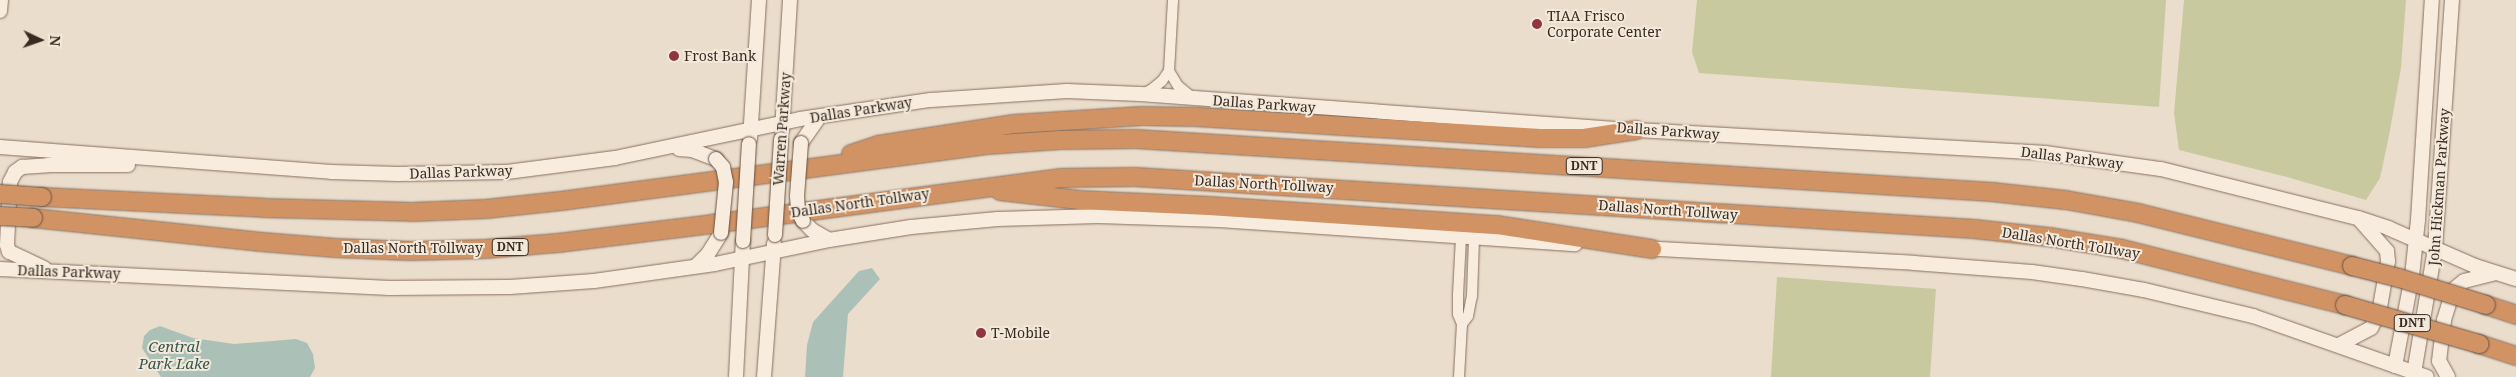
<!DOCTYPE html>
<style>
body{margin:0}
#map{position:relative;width:2516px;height:377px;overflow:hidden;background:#ebddcb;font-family:"Noto Serif",serif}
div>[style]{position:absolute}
.green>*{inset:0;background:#c9c99f}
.water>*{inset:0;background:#abc1b7}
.roads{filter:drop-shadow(0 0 1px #877060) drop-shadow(0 0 1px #877060)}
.street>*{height:10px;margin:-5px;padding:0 5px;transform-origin:5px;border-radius:5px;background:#f7ecde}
.secondary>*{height:14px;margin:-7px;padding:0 7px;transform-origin:7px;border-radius:7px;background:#f7ecde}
.highway>*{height:18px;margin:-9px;padding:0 9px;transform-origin:9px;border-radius:9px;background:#d29364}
.bridges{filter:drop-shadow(0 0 1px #695143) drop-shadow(0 0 1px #695143)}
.secondary-bridge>*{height:14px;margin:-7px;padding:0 7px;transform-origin:7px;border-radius:7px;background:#f7ecde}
.highway-bridge>*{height:18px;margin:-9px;padding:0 9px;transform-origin:9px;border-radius:9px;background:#d29364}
.dots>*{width:14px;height:14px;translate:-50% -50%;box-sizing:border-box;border:2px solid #f3e9da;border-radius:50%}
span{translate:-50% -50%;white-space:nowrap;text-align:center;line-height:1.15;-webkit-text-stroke:4px #f3e9da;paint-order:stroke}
.shield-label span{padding:1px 4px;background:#f3e9da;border:1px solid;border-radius:4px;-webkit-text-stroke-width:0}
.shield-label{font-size:12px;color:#392a22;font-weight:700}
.poi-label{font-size:14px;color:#392a22}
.left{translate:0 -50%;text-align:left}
.street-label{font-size:14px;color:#392a22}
.water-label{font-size:15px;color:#335750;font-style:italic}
.north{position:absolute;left:15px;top:15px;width:50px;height:50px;-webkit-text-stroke:4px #f3e9da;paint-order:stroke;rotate:93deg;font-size:14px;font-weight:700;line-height:20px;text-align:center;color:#392a22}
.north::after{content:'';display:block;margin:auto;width:18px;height:22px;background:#392a22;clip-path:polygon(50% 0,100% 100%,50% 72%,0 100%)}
</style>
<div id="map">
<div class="green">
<i style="clip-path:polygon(1697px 0,2166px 0,2159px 107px,1699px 73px,1692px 52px)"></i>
<i style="clip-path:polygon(2184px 0,2406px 0,2401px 68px,2389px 136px,2380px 178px,2366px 200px,2283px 176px,2179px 150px,2174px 113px)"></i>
<i style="clip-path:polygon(1777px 277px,1936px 289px,1930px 377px,1771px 377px)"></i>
</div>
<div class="water">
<i style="clip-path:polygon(872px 268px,880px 279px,848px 314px,843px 377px,805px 377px,807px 345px,813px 322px,859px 271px)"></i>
<i style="clip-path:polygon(160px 326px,193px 338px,234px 344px,296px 339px,307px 343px,313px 354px,315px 368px,310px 377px,161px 377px,142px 348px,144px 336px,150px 330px)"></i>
</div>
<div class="roads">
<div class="street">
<i style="left:1173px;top:0;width:71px;rotate:93.2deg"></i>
<i style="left:1169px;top:71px;width:17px;rotate:59deg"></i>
<i style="left:1178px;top:86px;width:19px;rotate:39deg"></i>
<i style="left:1142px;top:94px;width:10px;rotate:-24deg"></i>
<i style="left:1151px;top:90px;width:14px;rotate:-39deg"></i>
<i style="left:1162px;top:81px;width:12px;rotate:-55deg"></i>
<i style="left:1462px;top:324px;width:10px;rotate:-53deg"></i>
<i style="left:1468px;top:316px;width:20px;rotate:-79deg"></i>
<i style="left:1472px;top:296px;width:58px;rotate:-88deg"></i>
<i style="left:1459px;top:377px;width:53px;rotate:-86.8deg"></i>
<i style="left:1462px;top:324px;width:11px;rotate:-112deg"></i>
<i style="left:1458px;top:314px;width:19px;rotate:-90deg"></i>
<i style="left:1458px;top:295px;width:58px;rotate:-87deg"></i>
</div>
<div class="secondary">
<i style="left:0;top:11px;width:11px;rotate:-85deg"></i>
<i style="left:782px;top:131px;width:131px;rotate:-86.5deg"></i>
<i style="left:750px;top:139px;width:139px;rotate:-86.3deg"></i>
<i style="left:801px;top:143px;width:32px;rotate:-55deg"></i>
<i style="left:0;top:147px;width:332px;rotate:4.3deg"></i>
<i style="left:331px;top:172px;width:67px;rotate:1.7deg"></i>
<i style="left:398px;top:174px;width:109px;rotate:-1.1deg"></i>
<i style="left:507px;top:172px;width:109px;rotate:-7.4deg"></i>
<i style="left:615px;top:158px;width:189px;rotate:-11.9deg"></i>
<i style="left:800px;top:119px;width:132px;rotate:-8.3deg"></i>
<i style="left:931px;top:100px;width:136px;rotate:-3.8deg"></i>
<i style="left:1067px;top:91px;width:73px;rotate:2.4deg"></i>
<i style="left:1140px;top:94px;width:497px;rotate:4.2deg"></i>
<i style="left:1636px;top:130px;width:410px;rotate:3.2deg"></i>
<i style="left:2045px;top:153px;width:117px;rotate:7.9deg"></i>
<i style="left:2161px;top:169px;width:203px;rotate:14deg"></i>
<i style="left:2358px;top:218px;width:32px;rotate:18deg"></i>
<i style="left:2388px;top:228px;width:95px;rotate:23.6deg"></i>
<i style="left:2475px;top:266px;width:43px;rotate:17.6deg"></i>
<i style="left:679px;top:149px;width:13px;rotate:4deg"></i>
<i style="left:692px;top:150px;width:26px;rotate:21deg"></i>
<i style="left:803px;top:221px;width:13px;rotate:45deg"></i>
<i style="left:812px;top:230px;width:20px;rotate:30deg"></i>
<i style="left:1641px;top:248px;width:273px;rotate:3.1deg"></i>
<i style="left:1914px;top:263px;width:118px;rotate:4.4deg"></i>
<i style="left:2032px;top:272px;width:50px;rotate:8deg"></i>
<i style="left:2082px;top:279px;width:63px;rotate:10.1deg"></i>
<i style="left:2144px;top:290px;width:112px;rotate:13.4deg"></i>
<i style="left:2253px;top:316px;width:184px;rotate:19.3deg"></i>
<i style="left:696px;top:266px;width:17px;rotate:-45deg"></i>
<i style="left:708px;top:254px;width:25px;rotate:-58deg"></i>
<i style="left:44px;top:268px;width:38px;rotate:-155deg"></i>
<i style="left:9px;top:252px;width:7px;rotate:-106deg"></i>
<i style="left:7px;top:245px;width:63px;rotate:-87.3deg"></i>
<i style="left:10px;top:182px;width:11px;rotate:-63deg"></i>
<i style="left:15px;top:172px;width:9px;rotate:-36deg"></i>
<i style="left:22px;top:167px;width:26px;rotate:-4deg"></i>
<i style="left:48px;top:165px;width:80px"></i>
<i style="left:0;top:269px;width:390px;rotate:2.8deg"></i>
<i style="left:390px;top:288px;width:120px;rotate:-0.5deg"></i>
<i style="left:510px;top:287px;width:84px;rotate:-4.1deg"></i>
<i style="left:594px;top:281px;width:122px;rotate:-8deg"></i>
<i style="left:715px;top:264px;width:116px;rotate:-11.9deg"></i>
<i style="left:829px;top:240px;width:83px;rotate:-9deg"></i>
<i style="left:911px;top:227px;width:87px;rotate:-5.3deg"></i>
<i style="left:998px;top:219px;width:100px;rotate:-1.7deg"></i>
<i style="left:1098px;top:216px;width:121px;rotate:1.9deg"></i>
<i style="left:1219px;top:220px;width:357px;rotate:3.9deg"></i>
<i style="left:2339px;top:345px;width:36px;rotate:-28deg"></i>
<i style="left:2371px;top:328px;width:17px;rotate:-62deg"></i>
<i style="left:2379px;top:313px;width:53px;rotate:-80.2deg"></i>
<i style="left:2388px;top:261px;width:10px;rotate:-96deg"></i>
<i style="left:2387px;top:251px;width:41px;rotate:-131.1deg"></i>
<i style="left:2395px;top:366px;width:92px;rotate:-79.3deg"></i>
<i style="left:2412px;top:276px;width:56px;rotate:-83.9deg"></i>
<i style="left:2418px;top:220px;width:220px;rotate:-86.4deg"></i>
<i style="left:2414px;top:373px;width:126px;rotate:-80.4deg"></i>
<i style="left:2435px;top:249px;width:250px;rotate:-86.1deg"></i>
<i style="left:736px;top:377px;width:136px;rotate:-87.1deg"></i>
<i style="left:764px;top:377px;width:134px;rotate:-85.7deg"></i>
<i style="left:2448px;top:377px;width:18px;rotate:-119deg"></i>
<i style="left:2439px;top:361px;width:41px;rotate:-83deg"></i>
<i style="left:2444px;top:320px;width:31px;rotate:-73deg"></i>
<i style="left:2453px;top:290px;width:14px;rotate:-39deg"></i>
<i style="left:2464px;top:281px;width:33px;rotate:-14deg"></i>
</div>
<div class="highway">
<i style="left:851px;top:154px;width:28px;rotate:-18deg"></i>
<i style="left:878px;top:145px;width:138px;rotate:-8.8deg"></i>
<i style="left:1014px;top:124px;width:128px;rotate:-3.6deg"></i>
<i style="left:1142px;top:116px;width:54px;rotate:1.1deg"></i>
<i style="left:1196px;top:117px;width:345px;rotate:3.5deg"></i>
<i style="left:1540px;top:138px;width:44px"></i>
<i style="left:1584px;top:138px;width:53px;rotate:-8.7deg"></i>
<i style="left:1000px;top:191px;width:80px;rotate:6.5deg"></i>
<i style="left:1079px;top:200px;width:130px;rotate:2.6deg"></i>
<i style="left:1209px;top:206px;width:289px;rotate:3.8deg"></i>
<i style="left:1497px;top:225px;width:157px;rotate:8.8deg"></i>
<i style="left:42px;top:197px;width:222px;rotate:2.8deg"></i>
<i style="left:264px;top:208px;width:148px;rotate:1.5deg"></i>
<i style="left:412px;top:212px;width:74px;rotate:-2.3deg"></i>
<i style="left:486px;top:209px;width:75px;rotate:-6.1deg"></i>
<i style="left:561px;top:201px;width:429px;rotate:-7.5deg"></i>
<i style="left:986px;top:145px;width:74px;rotate:-3.9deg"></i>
<i style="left:1060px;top:140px;width:76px;rotate:-0.8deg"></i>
<i style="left:1136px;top:139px;width:858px;rotate:3.54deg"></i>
<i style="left:1992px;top:192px;width:74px;rotate:6.2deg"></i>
<i style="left:2066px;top:200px;width:73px;rotate:10.2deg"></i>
<i style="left:2138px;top:213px;width:220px;rotate:13.9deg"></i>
<i style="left:33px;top:218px;width:230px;rotate:6deg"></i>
<i style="left:262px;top:242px;width:74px;rotate:4.6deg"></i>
<i style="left:336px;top:248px;width:75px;rotate:2.3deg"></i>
<i style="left:411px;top:251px;width:74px;rotate:-1.5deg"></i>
<i style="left:485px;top:249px;width:73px;rotate:-4.7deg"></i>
<i style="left:558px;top:243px;width:155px;rotate:-7deg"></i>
<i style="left:712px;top:224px;width:351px;rotate:-7.5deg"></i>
<i style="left:1060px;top:178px;width:75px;rotate:-0.8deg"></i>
<i style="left:1135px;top:177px;width:841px;rotate:3.55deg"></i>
<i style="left:1974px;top:229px;width:75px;rotate:6.1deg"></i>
<i style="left:2049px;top:237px;width:74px;rotate:9.3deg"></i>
<i style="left:2122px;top:249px;width:230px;rotate:14.1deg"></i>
<i style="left:2486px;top:305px;width:32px;rotate:18deg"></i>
<i style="left:2479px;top:344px;width:39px;rotate:18deg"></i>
</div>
</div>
<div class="bridges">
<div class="secondary-bridge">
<i style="left:801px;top:143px;width:53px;rotate:94.3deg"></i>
<i style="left:797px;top:196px;width:15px;rotate:86deg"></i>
<i style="left:798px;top:211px;width:11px;rotate:63deg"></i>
<i style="left:716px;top:159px;width:11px;rotate:49deg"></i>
<i style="left:723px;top:167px;width:15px;rotate:79deg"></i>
<i style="left:726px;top:182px;width:51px;rotate:95.6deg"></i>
<i style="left:775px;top:235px;width:96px;rotate:-86.4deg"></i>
<i style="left:743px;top:241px;width:97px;rotate:-86.5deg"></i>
</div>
<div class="highway-bridge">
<i style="left:0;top:194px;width:42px;rotate:4.1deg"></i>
<i style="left:0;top:216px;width:33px;rotate:3deg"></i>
<i style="left:2352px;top:266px;width:49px;rotate:14.3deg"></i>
<i style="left:2399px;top:278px;width:91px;rotate:17.2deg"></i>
<i style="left:2345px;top:305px;width:140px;rotate:16.2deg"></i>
</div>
</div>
<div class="dots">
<i style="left:1537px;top:24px;background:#913542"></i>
<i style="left:674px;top:56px;background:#913542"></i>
<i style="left:981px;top:333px;background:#913542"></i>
</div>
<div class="shield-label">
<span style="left:1584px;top:166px">DNT</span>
<span style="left:510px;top:247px">DNT</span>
<span style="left:2412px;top:323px">DNT</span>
</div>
<div class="poi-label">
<span class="left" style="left:1547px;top:24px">TIAA Frisco<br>Corporate Center</span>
<span class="left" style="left:684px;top:56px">Frost Bank</span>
<span class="left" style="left:991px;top:333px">T-Mobile</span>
</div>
<div class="street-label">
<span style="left:1264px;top:104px;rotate:4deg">Dallas Parkway</span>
<span style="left:861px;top:110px;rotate:-9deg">Dallas Parkway</span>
<span style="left:782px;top:129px;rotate:-86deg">Warren Parkway</span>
<span style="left:1668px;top:131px;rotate:4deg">Dallas Parkway</span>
<span style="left:2072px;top:158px;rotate:7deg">Dallas Parkway</span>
<span style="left:461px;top:172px;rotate:-2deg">Dallas Parkway</span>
<span style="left:1264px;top:184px;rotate:3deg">Dallas North Tollway</span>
<span style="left:2439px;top:187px;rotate:-86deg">John Hickman Parkway</span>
<span style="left:860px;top:203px;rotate:-8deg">Dallas North Tollway</span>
<span style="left:1668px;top:210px;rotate:4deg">Dallas North Tollway</span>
<span style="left:2071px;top:243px;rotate:9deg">Dallas North Tollway</span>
<span style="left:413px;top:248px">Dallas North Tollway</span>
<span style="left:69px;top:272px;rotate:2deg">Dallas Parkway</span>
</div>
<div class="water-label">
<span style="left:174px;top:355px">Central<br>Park Lake</span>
</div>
<div class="north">N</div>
</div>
